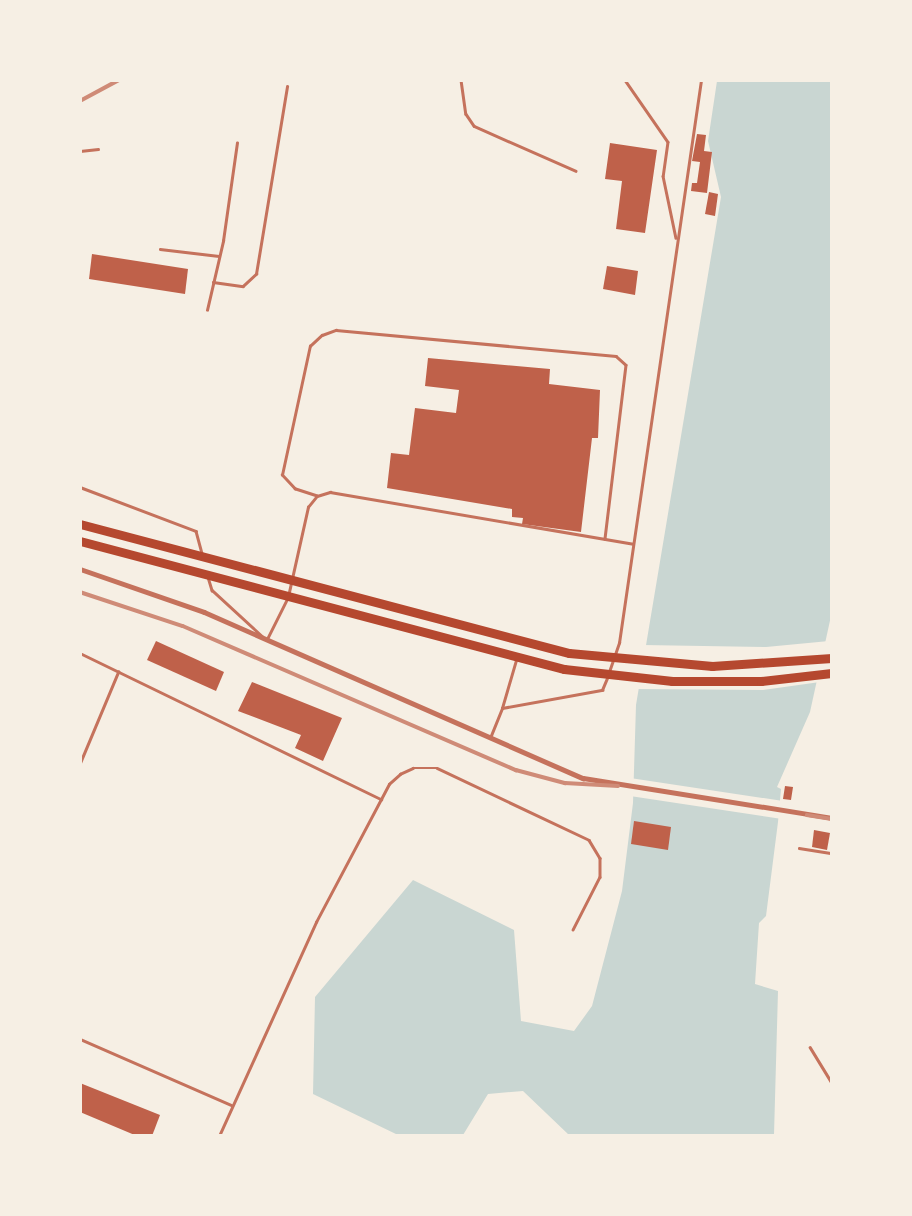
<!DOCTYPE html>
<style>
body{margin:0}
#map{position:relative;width:912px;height:1216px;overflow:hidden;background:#f6efe4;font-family:"IBM Plex Serif",serif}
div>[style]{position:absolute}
.water>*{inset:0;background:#c9d6d2}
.pier>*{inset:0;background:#f6efe4}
.building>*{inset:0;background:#bf614a}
.service>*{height:2.5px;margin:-1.25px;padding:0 1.25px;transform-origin:1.25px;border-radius:1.25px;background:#c5725c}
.minor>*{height:5px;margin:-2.5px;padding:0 2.5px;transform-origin:2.5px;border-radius:2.5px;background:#c5725c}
.trunk>*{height:9px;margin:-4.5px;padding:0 4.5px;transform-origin:4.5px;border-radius:4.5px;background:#b5482f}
.rail>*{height:3.5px;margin:-1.75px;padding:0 1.75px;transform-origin:1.75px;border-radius:1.75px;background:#cf8b77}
span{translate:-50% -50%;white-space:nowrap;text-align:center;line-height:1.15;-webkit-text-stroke:5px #f6efe4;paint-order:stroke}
.frame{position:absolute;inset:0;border:82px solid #f6efe4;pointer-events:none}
</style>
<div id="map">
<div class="water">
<i style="clip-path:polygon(717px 81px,831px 81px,831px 616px,810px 712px,777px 787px,781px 789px,778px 822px,766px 916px,759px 923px,755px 984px,778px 991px,774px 1135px,569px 1135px,523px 1091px,488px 1094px,463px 1135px,398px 1135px,313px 1094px,315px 997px,413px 880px,514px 930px,521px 1021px,574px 1031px,592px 1006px,622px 891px,633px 803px,636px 705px,721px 197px,708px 141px)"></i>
</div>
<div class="pier">
<i style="clip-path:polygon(829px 641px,820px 682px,763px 690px,635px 689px,643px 645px,766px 647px)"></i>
<i style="clip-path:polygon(630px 778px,783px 801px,782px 819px,630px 796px)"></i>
</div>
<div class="building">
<i style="clip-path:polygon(697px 134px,706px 135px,704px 151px,712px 152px,707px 193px,691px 191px,692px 183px,697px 183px,700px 162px,692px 161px)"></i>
<i style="clip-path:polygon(610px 143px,657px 150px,645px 233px,616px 229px,622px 181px,605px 179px)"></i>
<i style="clip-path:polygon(709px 192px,718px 194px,715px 216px,705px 214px)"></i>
<i style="clip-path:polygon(92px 254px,188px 269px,185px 294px,89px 279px)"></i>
<i style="clip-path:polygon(607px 266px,638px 271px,635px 295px,603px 289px)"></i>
<i style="clip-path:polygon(428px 358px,550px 369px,549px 384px,600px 390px,598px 438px,592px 438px,581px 532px,522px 524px,523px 518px,512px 517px,512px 509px,387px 488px,391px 453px,409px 455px,415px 408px,456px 413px,459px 390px,425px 386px)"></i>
<i style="clip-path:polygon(156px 641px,224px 672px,216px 691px,147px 660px)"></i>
<i style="clip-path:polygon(252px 682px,342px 718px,323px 761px,295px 748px,301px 735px,238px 711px)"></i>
<i style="clip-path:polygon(785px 786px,793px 787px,791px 800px,783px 799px)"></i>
<i style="clip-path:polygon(634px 821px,671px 827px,668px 850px,631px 844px)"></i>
<i style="clip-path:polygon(814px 830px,830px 833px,827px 850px,812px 847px)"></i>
<i style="clip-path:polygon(80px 1083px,160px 1115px,152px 1136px,137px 1136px,80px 1112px)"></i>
</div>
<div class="service">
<i style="left:461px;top:80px;width:34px;rotate:82deg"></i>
<i style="left:466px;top:114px;width:14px;rotate:56deg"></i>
<i style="left:474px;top:126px;width:111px;rotate:23.8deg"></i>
<i style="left:625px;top:80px;width:75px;rotate:55.3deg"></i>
<i style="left:668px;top:142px;width:34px;rotate:98deg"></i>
<i style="left:663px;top:176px;width:63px;rotate:78.2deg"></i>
<i style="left:80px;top:151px;width:18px;rotate:-6deg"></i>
<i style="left:160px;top:249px;width:59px;rotate:6.8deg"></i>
<i style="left:213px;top:282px;width:30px;rotate:8deg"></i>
<i style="left:243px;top:286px;width:18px;rotate:-43deg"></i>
<i style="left:256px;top:274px;width:190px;rotate:-80.6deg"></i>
<i style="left:207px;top:310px;width:71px;rotate:-76.9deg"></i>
<i style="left:223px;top:241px;width:99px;rotate:-81.9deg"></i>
<i style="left:80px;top:487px;width:124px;rotate:20.8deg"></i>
<i style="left:196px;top:531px;width:24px;rotate:75deg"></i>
<i style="left:317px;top:496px;width:23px;rotate:-162deg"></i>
<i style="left:295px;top:489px;width:19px;rotate:-133deg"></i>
<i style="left:282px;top:475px;width:132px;rotate:-77.8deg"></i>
<i style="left:310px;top:346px;width:16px;rotate:-43deg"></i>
<i style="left:322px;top:335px;width:15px;rotate:-20deg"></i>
<i style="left:336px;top:330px;width:281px;rotate:5.3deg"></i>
<i style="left:616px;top:356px;width:13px;rotate:42deg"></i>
<i style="left:626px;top:365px;width:175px;rotate:96.9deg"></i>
<i style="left:208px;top:577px;width:14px;rotate:73deg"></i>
<i style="left:212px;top:590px;width:68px;rotate:42.6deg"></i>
<i style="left:289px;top:592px;width:87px;rotate:-77.4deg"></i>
<i style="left:308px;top:507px;width:14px;rotate:-51deg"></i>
<i style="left:317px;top:496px;width:14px;rotate:-17deg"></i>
<i style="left:330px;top:492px;width:307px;rotate:9.7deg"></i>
<i style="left:267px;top:639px;width:45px;rotate:-63.4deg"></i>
<i style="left:80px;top:653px;width:335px;rotate:25.9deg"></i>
<i style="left:609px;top:672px;width:31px;rotate:-71deg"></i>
<i style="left:619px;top:643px;width:569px;rotate:-81.71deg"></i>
<i style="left:502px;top:708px;width:50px;rotate:-73.7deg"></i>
<i style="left:490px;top:738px;width:32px;rotate:-68deg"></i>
<i style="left:502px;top:708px;width:102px;rotate:-10.2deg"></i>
<i style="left:602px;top:690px;width:13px;rotate:-67deg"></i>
<i style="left:80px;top:763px;width:99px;rotate:-67.3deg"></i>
<i style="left:799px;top:848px;width:33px;rotate:9deg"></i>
<i style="left:80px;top:1039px;width:165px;rotate:23.6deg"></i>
<i style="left:810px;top:1047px;width:42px;rotate:58.6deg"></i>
<i style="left:219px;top:1136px;width:235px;rotate:-65.6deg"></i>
<i style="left:316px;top:922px;width:156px;rotate:-62.1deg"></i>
<i style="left:389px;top:784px;width:15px;rotate:-42deg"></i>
<i style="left:400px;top:774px;width:14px;rotate:-25deg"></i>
<i style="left:413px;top:768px;width:24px"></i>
<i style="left:437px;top:768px;width:168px;rotate:25.3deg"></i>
<i style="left:589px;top:840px;width:21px;rotate:59deg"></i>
<i style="left:600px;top:858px;width:19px;rotate:90deg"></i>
<i style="left:600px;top:877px;width:59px;rotate:117deg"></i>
</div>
<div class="minor">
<i style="left:80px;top:569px;width:131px;rotate:19.1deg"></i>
<i style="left:204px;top:612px;width:414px;rotate:23.7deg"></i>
<i style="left:583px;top:778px;width:252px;rotate:9.1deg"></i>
</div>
<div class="trunk">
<i style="left:80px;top:524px;width:506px;rotate:14.78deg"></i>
<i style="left:569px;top:653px;width:144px;rotate:5.2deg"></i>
<i style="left:712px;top:666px;width:120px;rotate:-3.8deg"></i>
<i style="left:80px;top:541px;width:501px;rotate:14.81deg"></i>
<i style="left:564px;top:669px;width:109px;rotate:6.3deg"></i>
<i style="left:672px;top:681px;width:89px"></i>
<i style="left:761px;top:681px;width:71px;rotate:-6.4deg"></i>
</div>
<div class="rail">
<i style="left:80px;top:101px;width:44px;rotate:-28.3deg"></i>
<i style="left:80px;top:592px;width:108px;rotate:18.3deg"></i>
<i style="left:183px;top:626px;width:363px;rotate:23.4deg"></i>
<i style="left:516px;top:770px;width:51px;rotate:14.9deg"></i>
<i style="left:565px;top:783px;width:53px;rotate:3.2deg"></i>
<i style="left:807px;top:815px;width:25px;rotate:9deg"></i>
</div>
<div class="frame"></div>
</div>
